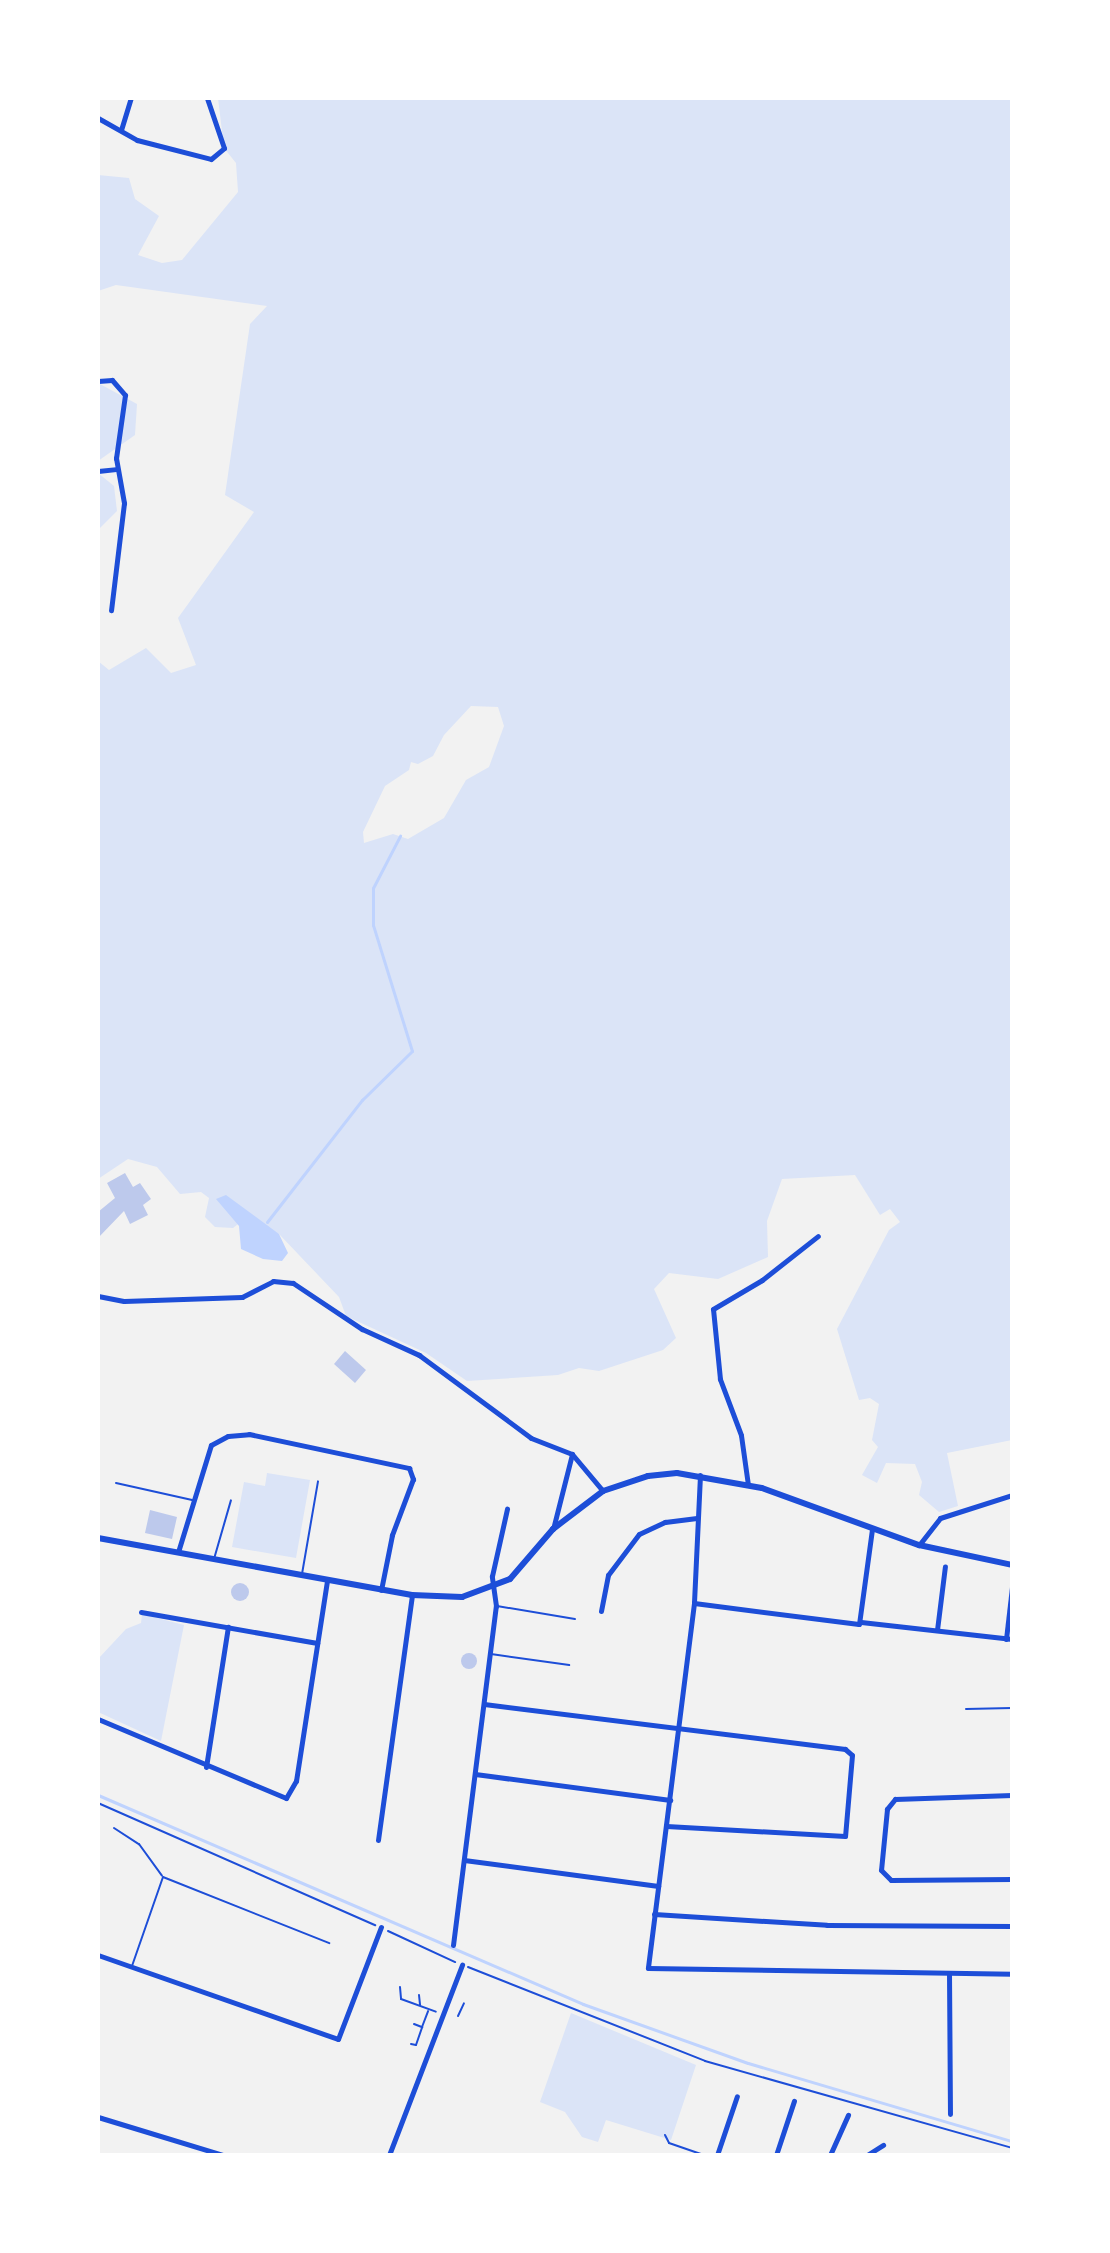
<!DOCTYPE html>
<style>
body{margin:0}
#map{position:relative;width:1110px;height:2253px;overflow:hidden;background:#f2f2f2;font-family:"Exo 2",sans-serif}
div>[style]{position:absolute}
.green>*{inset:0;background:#dbe4f7}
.water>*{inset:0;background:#bfd3fe}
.stream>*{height:3px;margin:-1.5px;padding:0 1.5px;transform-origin:1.5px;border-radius:1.5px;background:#bfd3fe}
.building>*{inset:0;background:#bdc9ec}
.round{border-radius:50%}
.path>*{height:2px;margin:-1px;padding:0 1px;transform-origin:1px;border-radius:1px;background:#1d4ed8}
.service>*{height:2px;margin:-1px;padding:0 1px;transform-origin:1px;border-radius:1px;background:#1d4ed8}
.minor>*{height:5px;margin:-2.5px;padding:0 2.5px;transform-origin:2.5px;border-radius:2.5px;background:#1d4ed8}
.tertiary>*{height:6px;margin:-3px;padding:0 3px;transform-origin:3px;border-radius:3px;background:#1d4ed8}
span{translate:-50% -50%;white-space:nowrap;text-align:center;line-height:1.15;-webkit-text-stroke:8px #fff;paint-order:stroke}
.frame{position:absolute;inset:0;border:100px solid #fff;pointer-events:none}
</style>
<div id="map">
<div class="green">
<i style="clip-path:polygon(evenodd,218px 98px,1012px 98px,1012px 1440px,947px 1453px,958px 1506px,939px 1512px,919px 1495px,922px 1482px,915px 1464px,886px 1463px,877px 1483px,862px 1475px,878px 1447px,872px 1440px,879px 1404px,870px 1398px,859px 1400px,837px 1329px,889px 1230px,900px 1222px,890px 1209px,880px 1215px,855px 1175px,782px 1179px,767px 1221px,768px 1257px,718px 1279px,669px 1273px,654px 1289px,676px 1338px,663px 1350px,599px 1371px,579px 1368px,558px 1375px,467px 1381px,426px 1353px,346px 1316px,339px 1297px,279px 1234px,247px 1217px,233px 1228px,215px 1227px,205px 1217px,209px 1198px,201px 1192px,180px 1194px,157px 1167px,128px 1159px,98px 1179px,98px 661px,109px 670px,146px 648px,171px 673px,196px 665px,178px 618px,254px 512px,225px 495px,250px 324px,267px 306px,116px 285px,98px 291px,98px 175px,129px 178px,135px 199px,159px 216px,138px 255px,162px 263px,182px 260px,238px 192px,236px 163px,224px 148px,218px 98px,471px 706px,498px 707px,504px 726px,489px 767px,466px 780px,444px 818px,408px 839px,393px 834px,364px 843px,363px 832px,385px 786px,409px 770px,411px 762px,418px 764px,433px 756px,444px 735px,471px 706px)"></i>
<i style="clip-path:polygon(98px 383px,137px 404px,135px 435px,98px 461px)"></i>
<i style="clip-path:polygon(98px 473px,114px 486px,117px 511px,98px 530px)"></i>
<i style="clip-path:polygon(267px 1473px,310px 1480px,296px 1558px,232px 1547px,244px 1482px,265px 1486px)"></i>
<i style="clip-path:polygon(142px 1614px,184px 1625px,161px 1741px,98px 1712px,98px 1659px,126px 1629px,141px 1623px)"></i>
<i style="clip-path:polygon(571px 2013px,696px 2065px,671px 2140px,606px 2120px,598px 2142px,582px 2137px,565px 2112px,540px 2102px)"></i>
</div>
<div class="water">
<i style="clip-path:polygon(226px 1195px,279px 1234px,288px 1253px,282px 1261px,263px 1259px,241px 1249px,239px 1226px,216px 1199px)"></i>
</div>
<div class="stream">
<i style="left:267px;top:1222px;width:155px;rotate:-52.1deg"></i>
<i style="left:362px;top:1100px;width:70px;rotate:-44.4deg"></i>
<i style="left:412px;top:1051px;width:132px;rotate:-107.2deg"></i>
<i style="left:373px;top:925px;width:37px;rotate:-90deg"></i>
<i style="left:373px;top:888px;width:59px;rotate:-62.6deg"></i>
<i style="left:98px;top:1795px;width:528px;rotate:23.31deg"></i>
<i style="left:583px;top:2004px;width:175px;rotate:19.7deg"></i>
<i style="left:748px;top:2063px;width:275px;rotate:16.5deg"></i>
</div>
<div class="building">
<i style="clip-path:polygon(125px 1173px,133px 1187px,140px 1183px,151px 1199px,143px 1205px,148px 1215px,130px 1224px,124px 1211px,98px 1238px,98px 1212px,115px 1198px,107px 1183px)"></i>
<i style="clip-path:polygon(345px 1351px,366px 1370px,355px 1383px,334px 1364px)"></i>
<i style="clip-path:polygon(150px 1510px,177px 1517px,172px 1539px,145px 1533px)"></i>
<i class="round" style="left:231px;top:1583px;width:18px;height:18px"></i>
<i class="round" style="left:461px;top:1653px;width:16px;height:16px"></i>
</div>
<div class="path">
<i style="left:98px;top:1803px;width:303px;rotate:23.8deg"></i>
<i style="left:388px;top:1931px;width:74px;rotate:24.8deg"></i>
<i style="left:468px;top:1967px;width:255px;rotate:21.6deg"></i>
<i style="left:705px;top:2061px;width:319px;rotate:15.8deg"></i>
<i style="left:400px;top:1987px;width:12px;rotate:85deg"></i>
<i style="left:401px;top:1999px;width:37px;rotate:20deg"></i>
<i style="left:419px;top:1995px;width:10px;rotate:84deg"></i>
<i style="left:458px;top:2016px;width:14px;rotate:-65deg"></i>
<i style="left:414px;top:2024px;width:9px;rotate:21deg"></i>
<i style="left:422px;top:2027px;width:17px;rotate:-69deg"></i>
<i style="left:411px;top:2044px;width:5px;rotate:11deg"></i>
<i style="left:416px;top:2045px;width:18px;rotate:-71deg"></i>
<i style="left:665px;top:2135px;width:9px;rotate:63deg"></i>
<i style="left:669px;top:2143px;width:36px;rotate:19deg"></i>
</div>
<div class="service">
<i style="left:116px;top:1483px;width:78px;rotate:12.6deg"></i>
<i style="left:214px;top:1559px;width:61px;rotate:-73.9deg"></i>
<i style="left:302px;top:1574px;width:94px;rotate:-80.2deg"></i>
<i style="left:497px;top:1606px;width:79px;rotate:9.5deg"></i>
<i style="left:491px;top:1654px;width:79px;rotate:8deg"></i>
<i style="left:966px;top:1709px;width:46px;rotate:-1.2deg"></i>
<i style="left:114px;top:1828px;width:30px;rotate:33deg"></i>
<i style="left:139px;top:1844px;width:39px;rotate:54deg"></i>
<i style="left:132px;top:1966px;width:94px;rotate:-70.8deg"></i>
<i style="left:163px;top:1877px;width:179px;rotate:21.7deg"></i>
</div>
<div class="minor">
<i style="left:98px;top:118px;width:45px;rotate:29.4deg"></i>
<i style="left:137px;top:140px;width:76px;rotate:14.4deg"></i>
<i style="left:211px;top:159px;width:17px;rotate:-40deg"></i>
<i style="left:224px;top:148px;width:53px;rotate:-108.8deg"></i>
<i style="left:121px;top:130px;width:34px;rotate:-73deg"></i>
<i style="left:98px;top:381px;width:14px;rotate:-4deg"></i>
<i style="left:112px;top:380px;width:20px;rotate:49deg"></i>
<i style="left:125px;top:395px;width:64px;rotate:98.1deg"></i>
<i style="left:116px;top:458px;width:46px;rotate:79.9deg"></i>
<i style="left:124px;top:503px;width:108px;rotate:96.9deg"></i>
<i style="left:98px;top:471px;width:18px;rotate:-6deg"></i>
<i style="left:98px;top:1296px;width:26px;rotate:11deg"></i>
<i style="left:124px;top:1301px;width:118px;rotate:-1.9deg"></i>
<i style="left:242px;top:1297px;width:35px;rotate:-27deg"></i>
<i style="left:273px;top:1281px;width:20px;rotate:6deg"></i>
<i style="left:293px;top:1283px;width:83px;rotate:33.7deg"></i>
<i style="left:362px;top:1329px;width:63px;rotate:24.5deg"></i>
<i style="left:419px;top:1355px;width:139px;rotate:36.5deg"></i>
<i style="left:531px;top:1438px;width:44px;rotate:21.3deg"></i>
<i style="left:572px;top:1454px;width:77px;rotate:104.2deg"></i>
<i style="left:572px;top:1454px;width:48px;rotate:50deg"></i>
<i style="left:700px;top:1475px;width:128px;rotate:92.7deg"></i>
<i style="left:694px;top:1603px;width:368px;rotate:97.2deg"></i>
<i style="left:648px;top:1968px;width:364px;rotate:0.9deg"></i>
<i style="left:748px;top:1485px;width:50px;rotate:-98deg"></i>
<i style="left:741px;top:1435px;width:60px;rotate:-110.6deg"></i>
<i style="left:720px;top:1379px;width:70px;rotate:-95.7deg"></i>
<i style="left:713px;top:1309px;width:57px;rotate:-30.6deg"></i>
<i style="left:762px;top:1280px;width:71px;rotate:-38.2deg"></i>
<i style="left:919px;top:1545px;width:34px;rotate:-52deg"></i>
<i style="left:940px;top:1518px;width:76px;rotate:-17.7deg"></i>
<i style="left:178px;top:1552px;width:112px;rotate:-72.9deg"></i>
<i style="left:211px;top:1445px;width:19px;rotate:-28deg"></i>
<i style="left:228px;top:1436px;width:21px;rotate:-5deg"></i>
<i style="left:249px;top:1434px;width:164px;rotate:12deg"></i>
<i style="left:409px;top:1468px;width:12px;rotate:70deg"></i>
<i style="left:413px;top:1479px;width:60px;rotate:110.6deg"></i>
<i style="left:392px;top:1535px;width:56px;rotate:101.3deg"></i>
<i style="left:694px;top:1603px;width:166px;rotate:7.3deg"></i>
<i style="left:859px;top:1624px;width:96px;rotate:-82.2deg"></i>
<i style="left:601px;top:1611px;width:37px;rotate:-79deg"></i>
<i style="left:608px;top:1575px;width:51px;rotate:-52.9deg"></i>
<i style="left:639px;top:1534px;width:29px;rotate:-25deg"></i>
<i style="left:665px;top:1522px;width:32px;rotate:-7deg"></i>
<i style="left:141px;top:1612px;width:179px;rotate:10deg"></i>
<i style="left:861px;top:1622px;width:152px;rotate:6.4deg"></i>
<i style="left:937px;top:1630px;width:64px;rotate:-82.9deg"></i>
<i style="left:1006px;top:1639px;width:52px;rotate:-83.4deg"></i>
<i style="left:484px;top:1704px;width:364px;rotate:7.1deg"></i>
<i style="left:845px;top:1749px;width:9px;rotate:41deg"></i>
<i style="left:852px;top:1755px;width:81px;rotate:94.9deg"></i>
<i style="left:845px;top:1836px;width:179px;rotate:-176.8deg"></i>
<i style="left:98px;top:1719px;width:204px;rotate:22.8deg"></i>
<i style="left:286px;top:1798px;width:20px;rotate:-60deg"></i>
<i style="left:296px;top:1781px;width:203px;rotate:-81.2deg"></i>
<i style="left:206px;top:1767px;width:142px;rotate:-81.1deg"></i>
<i style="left:475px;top:1774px;width:197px;rotate:7.6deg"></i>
<i style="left:1012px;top:1795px;width:117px;rotate:178deg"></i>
<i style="left:895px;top:1799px;width:13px;rotate:129deg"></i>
<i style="left:887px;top:1809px;width:61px;rotate:95.6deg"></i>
<i style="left:881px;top:1870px;width:14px;rotate:45deg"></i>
<i style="left:891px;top:1880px;width:121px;rotate:-0.5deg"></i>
<i style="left:378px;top:1840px;width:247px;rotate:-82.1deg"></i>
<i style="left:464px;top:1860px;width:196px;rotate:7.6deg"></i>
<i style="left:654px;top:1914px;width:173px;rotate:3.6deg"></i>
<i style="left:827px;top:1925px;width:185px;rotate:0.3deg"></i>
<i style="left:453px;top:1945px;width:342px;rotate:-82.8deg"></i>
<i style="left:496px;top:1606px;width:30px;rotate:-98deg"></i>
<i style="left:492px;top:1576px;width:69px;rotate:-77.4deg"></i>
<i style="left:98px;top:1955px;width:254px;rotate:19.3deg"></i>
<i style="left:338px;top:2039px;width:120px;rotate:-69deg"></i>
<i style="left:949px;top:1973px;width:141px;rotate:89.6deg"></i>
<i style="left:98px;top:2117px;width:131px;rotate:16.9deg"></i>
<i style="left:389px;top:2155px;width:204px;rotate:-69deg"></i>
<i style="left:717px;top:2155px;width:62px;rotate:-71.3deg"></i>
<i style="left:776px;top:2155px;width:57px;rotate:-71.6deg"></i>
<i style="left:830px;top:2155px;width:44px;rotate:-65.8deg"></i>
<i style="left:867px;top:2155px;width:19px;rotate:-32deg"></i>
</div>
<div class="tertiary">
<i style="left:98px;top:1538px;width:319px;rotate:10.3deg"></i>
<i style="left:412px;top:1595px;width:50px;rotate:2.3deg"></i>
<i style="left:462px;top:1597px;width:51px;rotate:-20.6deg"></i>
<i style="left:510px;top:1579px;width:66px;rotate:-49.3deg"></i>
<i style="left:553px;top:1529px;width:63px;rotate:-37.2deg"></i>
<i style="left:603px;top:1491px;width:47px;rotate:-18.4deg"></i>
<i style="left:648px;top:1476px;width:29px;rotate:-6deg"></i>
<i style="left:677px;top:1473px;width:86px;rotate:10deg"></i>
<i style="left:762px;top:1488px;width:167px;rotate:20deg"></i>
<i style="left:919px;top:1545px;width:95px;rotate:12.1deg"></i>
</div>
<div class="frame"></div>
</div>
